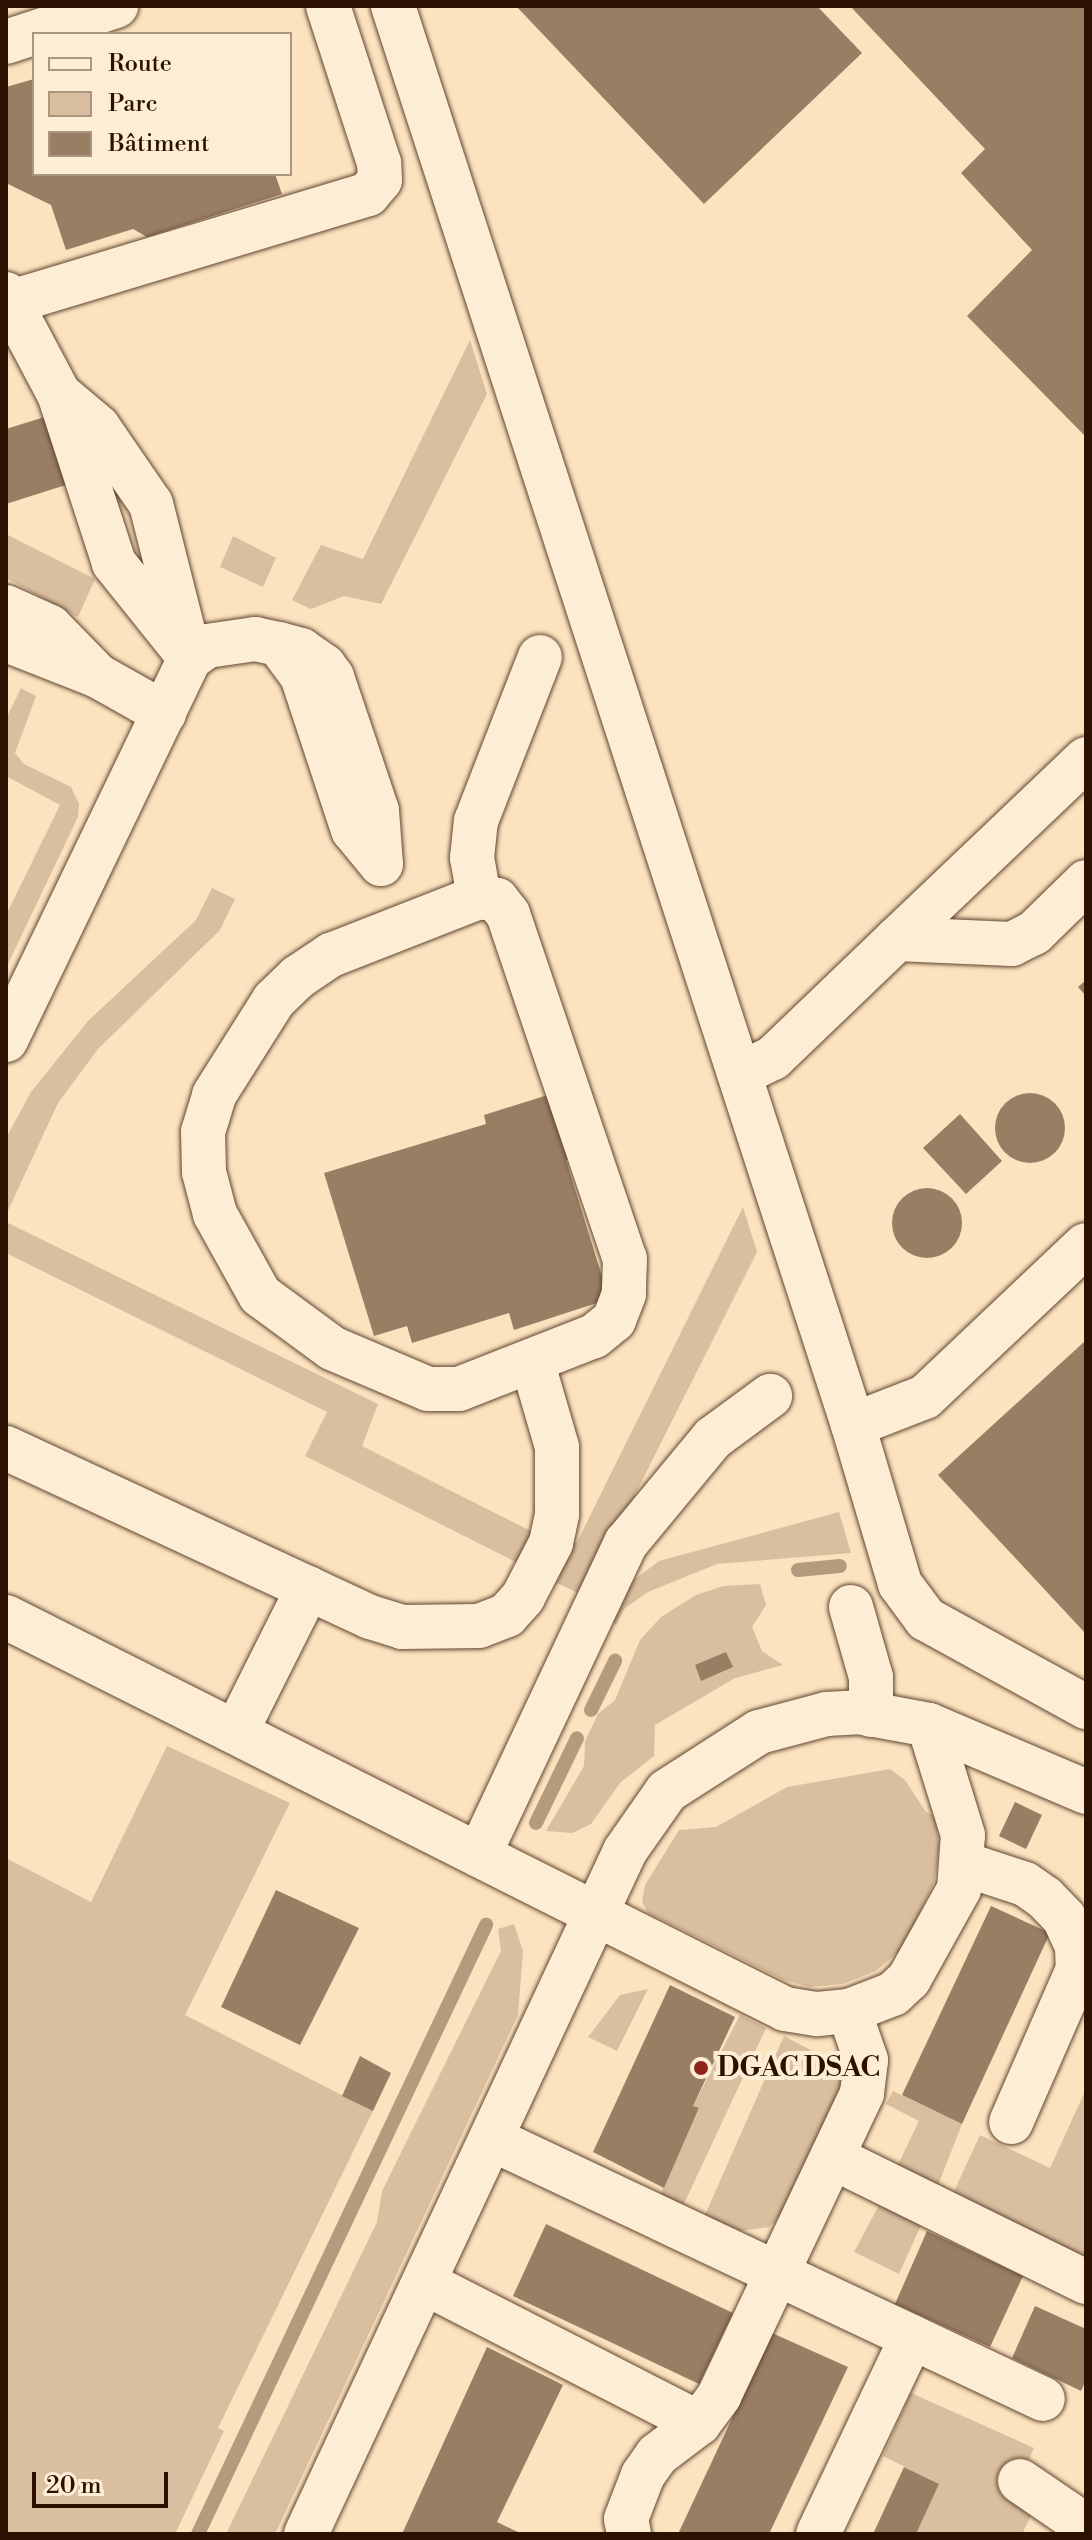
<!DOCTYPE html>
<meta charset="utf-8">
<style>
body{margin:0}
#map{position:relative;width:1092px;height:2540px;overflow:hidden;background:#fce3bf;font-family:"Libre Bodoni",serif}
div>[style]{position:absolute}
.green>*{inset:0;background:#d9bf9f}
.stream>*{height:14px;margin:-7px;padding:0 7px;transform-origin:7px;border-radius:7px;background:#b59b7e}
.building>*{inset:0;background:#987e63}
.round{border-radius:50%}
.roads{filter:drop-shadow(0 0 2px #604530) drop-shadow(0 0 2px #604530)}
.minor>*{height:44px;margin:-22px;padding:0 22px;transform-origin:22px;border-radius:22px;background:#fdedd5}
.dots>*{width:22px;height:22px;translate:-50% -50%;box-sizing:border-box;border:4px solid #fdedd5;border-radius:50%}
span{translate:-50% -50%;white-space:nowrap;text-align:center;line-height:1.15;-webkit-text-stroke:8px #fdedd5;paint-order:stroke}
.poi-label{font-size:28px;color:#2c1000;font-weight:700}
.left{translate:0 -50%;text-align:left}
.frame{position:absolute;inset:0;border:8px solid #2c1000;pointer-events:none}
.legend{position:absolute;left:32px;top:32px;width:260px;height:144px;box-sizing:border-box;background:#fdedd5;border:2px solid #a99580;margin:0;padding:10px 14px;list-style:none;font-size:24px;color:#2c1000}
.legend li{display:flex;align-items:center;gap:16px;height:40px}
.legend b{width:40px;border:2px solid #a99580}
.scale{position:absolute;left:32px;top:2472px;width:136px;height:36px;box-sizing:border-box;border:4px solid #2c1000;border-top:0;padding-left:10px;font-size:24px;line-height:28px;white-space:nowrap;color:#2c1000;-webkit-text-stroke:6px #fdedd5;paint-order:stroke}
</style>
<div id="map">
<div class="green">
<i style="clip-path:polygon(470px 340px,487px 394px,381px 604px,344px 596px,311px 609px,292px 600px,321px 545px,363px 559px)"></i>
<i style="clip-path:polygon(6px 534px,95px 579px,78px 617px,6px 578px)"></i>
<i style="clip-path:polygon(233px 536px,276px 558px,263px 587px,220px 567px)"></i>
<i style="clip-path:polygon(21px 688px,36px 696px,15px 753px,24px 764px,71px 787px,79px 804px,78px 817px,6px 968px,6px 915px,60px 805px,6px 776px,6px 719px)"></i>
<i style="clip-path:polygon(212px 888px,235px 899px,220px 930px,98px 1049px,58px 1103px,6px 1215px,6px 1138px,31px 1092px,88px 1021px,196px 920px)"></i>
<i style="clip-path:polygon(743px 1207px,757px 1252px,584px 1596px,547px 1578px,565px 1544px,577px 1542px)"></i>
<i style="clip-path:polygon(6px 1222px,378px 1404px,362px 1446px,539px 1535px,522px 1565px,305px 1456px,327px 1412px,6px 1253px)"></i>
<i style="clip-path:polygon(839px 1512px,851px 1553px,717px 1564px,648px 1592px,625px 1608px,616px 1625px,608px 1617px,610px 1598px,659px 1561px)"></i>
<i style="clip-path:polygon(760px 1584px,766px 1605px,752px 1627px,762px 1651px,783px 1665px,735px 1678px,655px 1725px,654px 1756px,620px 1783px,591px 1824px,572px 1833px,546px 1831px,584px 1766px,585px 1741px,598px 1714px,615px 1700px,640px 1640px,661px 1617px,696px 1595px,723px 1586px)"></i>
<i style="clip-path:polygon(167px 1746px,290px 1803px,185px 2015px,373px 2111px,218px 2428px,224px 2431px,175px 2534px,6px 2534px,6px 1858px,91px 1902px)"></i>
<i style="clip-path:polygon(890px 1769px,905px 1780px,926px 1812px,936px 1816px,939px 1848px,934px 1882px,905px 1946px,876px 1971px,843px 1984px,810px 1987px,784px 1980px,648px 1913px,642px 1902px,645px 1885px,679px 1830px,716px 1827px,787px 1787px)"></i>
<i style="clip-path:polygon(514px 1924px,523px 1951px,518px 2015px,275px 2534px,226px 2534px,377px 2222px,382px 2191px,501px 1951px,498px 1929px)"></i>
<i style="clip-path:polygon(648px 1989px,617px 2051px,588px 2037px,620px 1995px)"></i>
<i style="clip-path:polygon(740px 2015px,766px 2028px,683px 2206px,660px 2195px,699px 2109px,693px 2106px)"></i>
<i style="clip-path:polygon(784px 2036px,843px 2067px,846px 2082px,780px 2217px,769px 2227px,740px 2231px,705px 2215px)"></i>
<i style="clip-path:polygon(1086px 2089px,1086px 2264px,949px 2202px,980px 2135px,1050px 2168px)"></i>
<i style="clip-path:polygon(893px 2091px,962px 2124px,935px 2193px,894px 2173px,919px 2121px,886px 2104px)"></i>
<i style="clip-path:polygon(879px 2205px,922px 2223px,899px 2274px,854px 2252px)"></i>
<i style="clip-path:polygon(911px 2393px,1034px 2448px,1014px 2495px,1037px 2504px,1022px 2534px,916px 2534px,939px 2484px,883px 2456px)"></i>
</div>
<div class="stream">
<i style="left:798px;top:1570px;width:42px;rotate:-5.4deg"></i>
<i style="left:591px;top:1710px;width:55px;rotate:-63.9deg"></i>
<i style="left:536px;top:1823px;width:94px;rotate:-64.2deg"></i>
<i style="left:198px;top:2534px;width:674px;rotate:-64.69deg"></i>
</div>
<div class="building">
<i style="clip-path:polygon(516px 6px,817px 6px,862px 53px,704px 204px)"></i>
<i style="clip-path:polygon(850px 6px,1086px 6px,1086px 437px,967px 316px,1032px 250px,961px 173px,985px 149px)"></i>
<i style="clip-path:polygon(34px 79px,34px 174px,275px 174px,282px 194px,147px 237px,133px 229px,66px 250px,51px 205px,6px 183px,6px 87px)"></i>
<i style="clip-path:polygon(51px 415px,72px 483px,6px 504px,6px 429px)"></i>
<i style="clip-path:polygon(1086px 980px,1086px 996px,1078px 987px)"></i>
<i class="round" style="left:995px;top:1093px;width:70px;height:70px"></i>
<i style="clip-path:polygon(554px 1093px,574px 1158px,566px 1160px,609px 1299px,514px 1330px,509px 1313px,412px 1343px,407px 1326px,374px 1336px,324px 1173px,486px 1124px,484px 1115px)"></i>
<i style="clip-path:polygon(960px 1114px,1002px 1161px,966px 1194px,923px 1148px)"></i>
<i class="round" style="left:892px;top:1188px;width:70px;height:70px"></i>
<i style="clip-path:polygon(1084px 1342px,1086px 1344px,1086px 1634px,938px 1475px)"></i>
<i style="clip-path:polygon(726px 1652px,733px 1667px,701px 1681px,695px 1665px)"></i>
<i style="clip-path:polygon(1015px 1802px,1042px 1815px,1026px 1849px,999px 1836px)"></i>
<i style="clip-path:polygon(276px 1890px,359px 1928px,300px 2045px,221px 2007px)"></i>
<i style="clip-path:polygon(991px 1906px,1050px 1933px,962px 2124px,902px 2095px)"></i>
<i style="clip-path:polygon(670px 1985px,735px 2017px,693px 2106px,699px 2108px,664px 2188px,593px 2152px)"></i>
<i style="clip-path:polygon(360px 2056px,391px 2073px,373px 2111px,342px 2096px)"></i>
<i style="clip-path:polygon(546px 2224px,733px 2313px,699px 2384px,513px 2296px)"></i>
<i style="clip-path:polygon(927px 2231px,1023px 2276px,990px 2347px,895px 2304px)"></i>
<i style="clip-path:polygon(1035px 2306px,1086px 2329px,1086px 2380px,1081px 2391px,1012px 2358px)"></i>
<i style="clip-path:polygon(772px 2333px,848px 2367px,769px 2534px,678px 2534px)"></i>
<i style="clip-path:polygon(487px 2347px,563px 2385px,497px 2522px,522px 2534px,402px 2534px)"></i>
<i style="clip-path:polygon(904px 2467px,939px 2484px,916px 2534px,873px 2534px)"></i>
</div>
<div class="roads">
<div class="minor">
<i style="left:393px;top:6px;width:1492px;rotate:72.04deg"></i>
<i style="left:853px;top:1425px;width:166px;rotate:73.5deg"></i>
<i style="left:900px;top:1584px;width:44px;rotate:53.4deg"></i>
<i style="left:926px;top:1619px;width:183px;rotate:28.8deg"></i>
<i style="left:6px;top:42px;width:116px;rotate:-18.1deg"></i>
<i style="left:6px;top:294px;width:113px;rotate:62.1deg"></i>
<i style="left:11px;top:302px;width:373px;rotate:-16.8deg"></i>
<i style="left:368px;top:194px;width:18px;rotate:-49deg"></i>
<i style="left:380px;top:180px;width:17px;rotate:-93deg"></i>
<i style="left:379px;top:163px;width:165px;rotate:-108deg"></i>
<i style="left:59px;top:394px;width:51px;rotate:40.2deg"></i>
<i style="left:98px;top:427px;width:93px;rotate:55.5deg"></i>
<i style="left:151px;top:504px;width:159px;rotate:75.8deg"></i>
<i style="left:190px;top:658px;width:122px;rotate:-128.7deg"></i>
<i style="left:114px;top:563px;width:178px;rotate:-108deg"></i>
<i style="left:6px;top:607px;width:48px;rotate:24.4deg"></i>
<i style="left:50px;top:627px;width:69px;rotate:45.6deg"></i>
<i style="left:98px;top:676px;width:99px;rotate:-158.6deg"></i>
<i style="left:98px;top:676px;width:76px;rotate:29.3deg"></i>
<i style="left:479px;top:897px;width:18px;rotate:9deg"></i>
<i style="left:497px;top:900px;width:18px;rotate:52deg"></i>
<i style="left:508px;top:914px;width:364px;rotate:71.3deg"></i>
<i style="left:625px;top:1259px;width:35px;rotate:92deg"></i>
<i style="left:624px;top:1294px;width:28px;rotate:111deg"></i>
<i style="left:614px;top:1320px;width:26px;rotate:141deg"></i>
<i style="left:594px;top:1336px;width:145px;rotate:158.6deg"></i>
<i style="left:459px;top:1389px;width:31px;rotate:180deg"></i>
<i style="left:428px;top:1389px;width:104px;rotate:-156.9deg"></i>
<i style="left:332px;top:1348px;width:89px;rotate:-143.6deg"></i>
<i style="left:260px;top:1295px;width:93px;rotate:-119.1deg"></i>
<i style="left:215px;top:1214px;width:43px;rotate:-104.7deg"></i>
<i style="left:204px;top:1172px;width:40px;rotate:-91.4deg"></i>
<i style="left:203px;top:1132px;width:39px;rotate:-73deg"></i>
<i style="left:214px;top:1095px;width:112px;rotate:-57.7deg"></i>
<i style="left:274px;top:1000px;width:33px;rotate:-44deg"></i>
<i style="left:298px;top:977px;width:40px;rotate:-34deg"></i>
<i style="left:331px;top:955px;width:159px;rotate:-21.4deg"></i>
<i style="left:479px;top:897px;width:40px;rotate:-100deg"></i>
<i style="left:472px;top:858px;width:37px;rotate:-84deg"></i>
<i style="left:476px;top:821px;width:176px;rotate:-68.7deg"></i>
<i style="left:897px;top:939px;width:261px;rotate:-43.6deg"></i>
<i style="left:6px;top:1040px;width:424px;rotate:-64.3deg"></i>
<i style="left:190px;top:658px;width:21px;rotate:-35deg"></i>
<i style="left:207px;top:646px;width:49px;rotate:-8.3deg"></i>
<i style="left:255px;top:639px;width:25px;rotate:12deg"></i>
<i style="left:279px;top:644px;width:23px;rotate:15deg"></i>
<i style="left:301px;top:650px;width:28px;rotate:35deg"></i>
<i style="left:324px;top:666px;width:14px;rotate:54deg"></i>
<i style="left:332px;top:677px;width:141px;rotate:71.4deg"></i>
<i style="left:377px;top:811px;width:53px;rotate:85.7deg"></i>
<i style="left:381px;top:864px;width:44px;rotate:-129.5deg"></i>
<i style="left:353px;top:830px;width:162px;rotate:-108.3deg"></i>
<i style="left:302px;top:676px;width:39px;rotate:-126deg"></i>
<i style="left:740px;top:1074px;width:37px;rotate:-26deg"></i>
<i style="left:773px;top:1058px;width:172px;rotate:-43.8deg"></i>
<i style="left:897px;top:939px;width:115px;rotate:2.5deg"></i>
<i style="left:1012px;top:944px;width:25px;rotate:-27deg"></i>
<i style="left:1034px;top:933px;width:73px;rotate:-44.4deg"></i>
<i style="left:853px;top:1425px;width:77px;rotate:-21.3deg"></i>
<i style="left:925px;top:1397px;width:221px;rotate:-43.4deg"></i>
<i style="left:6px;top:1448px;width:401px;rotate:24.9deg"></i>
<i style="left:370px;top:1617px;width:34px;rotate:17deg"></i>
<i style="left:402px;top:1627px;width:77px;rotate:-0.7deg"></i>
<i style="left:479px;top:1626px;width:30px;rotate:-21deg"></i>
<i style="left:507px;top:1615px;width:24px;rotate:-48deg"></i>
<i style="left:523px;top:1597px;width:61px;rotate:-62.6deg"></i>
<i style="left:551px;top:1543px;width:30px;rotate:-78deg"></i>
<i style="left:557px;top:1514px;width:67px;rotate:-90deg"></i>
<i style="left:557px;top:1447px;width:90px;rotate:-106.2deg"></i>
<i style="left:851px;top:1607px;width:73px;rotate:74.1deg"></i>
<i style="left:871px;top:1677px;width:38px;rotate:90deg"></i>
<i style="left:6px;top:1617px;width:872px;rotate:26.71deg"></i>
<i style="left:785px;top:2009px;width:33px;rotate:9deg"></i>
<i style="left:818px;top:2014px;width:31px;rotate:-6deg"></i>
<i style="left:849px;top:2011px;width:47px;rotate:-21.1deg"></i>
<i style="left:893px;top:1994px;width:22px;rotate:-43deg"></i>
<i style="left:909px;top:1979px;width:103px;rotate:-60.9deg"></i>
<i style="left:959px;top:1889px;width:54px;rotate:-85.8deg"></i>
<i style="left:963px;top:1835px;width:115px;rotate:-107.2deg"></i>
<i style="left:237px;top:1730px;width:159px;rotate:-63.4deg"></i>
<i style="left:479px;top:1855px;width:345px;rotate:-64.8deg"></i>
<i style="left:626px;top:1543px;width:136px;rotate:-50.4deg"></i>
<i style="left:713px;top:1438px;width:71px;rotate:-36.4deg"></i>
<i style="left:964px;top:1864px;width:64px;rotate:18.2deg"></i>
<i style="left:1025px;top:1884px;width:24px;rotate:35deg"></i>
<i style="left:1045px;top:1898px;width:28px;rotate:46deg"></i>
<i style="left:1064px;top:1918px;width:31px;rotate:65deg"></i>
<i style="left:1077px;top:1946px;width:23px;rotate:88deg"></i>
<i style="left:1078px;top:1969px;width:167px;rotate:113.6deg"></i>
<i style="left:492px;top:2139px;width:609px;rotate:25.26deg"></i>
<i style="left:832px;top:2157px;width:283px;rotate:26.2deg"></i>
<i style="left:425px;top:2283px;width:308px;rotate:27.1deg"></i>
<i style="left:1020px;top:2481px;width:80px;rotate:34.3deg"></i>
<i style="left:306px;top:2534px;width:754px;rotate:-64.96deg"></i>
<i style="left:625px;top:1851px;width:73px;rotate:-55deg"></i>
<i style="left:667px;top:1791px;width:109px;rotate:-32.7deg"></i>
<i style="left:759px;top:1732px;width:69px;rotate:-15deg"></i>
<i style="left:826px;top:1714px;width:33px;rotate:-3deg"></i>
<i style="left:859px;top:1712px;width:71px;rotate:10.5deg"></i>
<i style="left:929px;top:1725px;width:171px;rotate:23.1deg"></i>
<i style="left:629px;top:2534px;width:15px;rotate:-101deg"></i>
<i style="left:626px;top:2519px;width:47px;rotate:-68.9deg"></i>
<i style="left:643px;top:2475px;width:24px;rotate:-55deg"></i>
<i style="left:657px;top:2455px;width:53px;rotate:-37.3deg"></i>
<i style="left:699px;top:2423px;width:34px;rotate:-53deg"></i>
<i style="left:719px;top:2396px;width:335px;rotate:-64.7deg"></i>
<i style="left:862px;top:2093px;width:33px;rotate:-83deg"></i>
<i style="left:866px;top:2060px;width:52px;rotate:-109.1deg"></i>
<i style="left:818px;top:2534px;width:218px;rotate:-64.5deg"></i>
</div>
</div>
<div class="dots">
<i style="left:701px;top:2068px;background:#8f2418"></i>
</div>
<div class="poi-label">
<span class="left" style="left:717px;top:2068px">DGAC DSAC</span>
</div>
<div class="frame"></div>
<ul class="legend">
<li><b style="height:10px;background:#fdedd5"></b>Route</li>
<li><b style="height:22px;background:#d9bf9f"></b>Parc</li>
<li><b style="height:22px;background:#987e63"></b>Bâtiment</li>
</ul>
<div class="scale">20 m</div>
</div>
